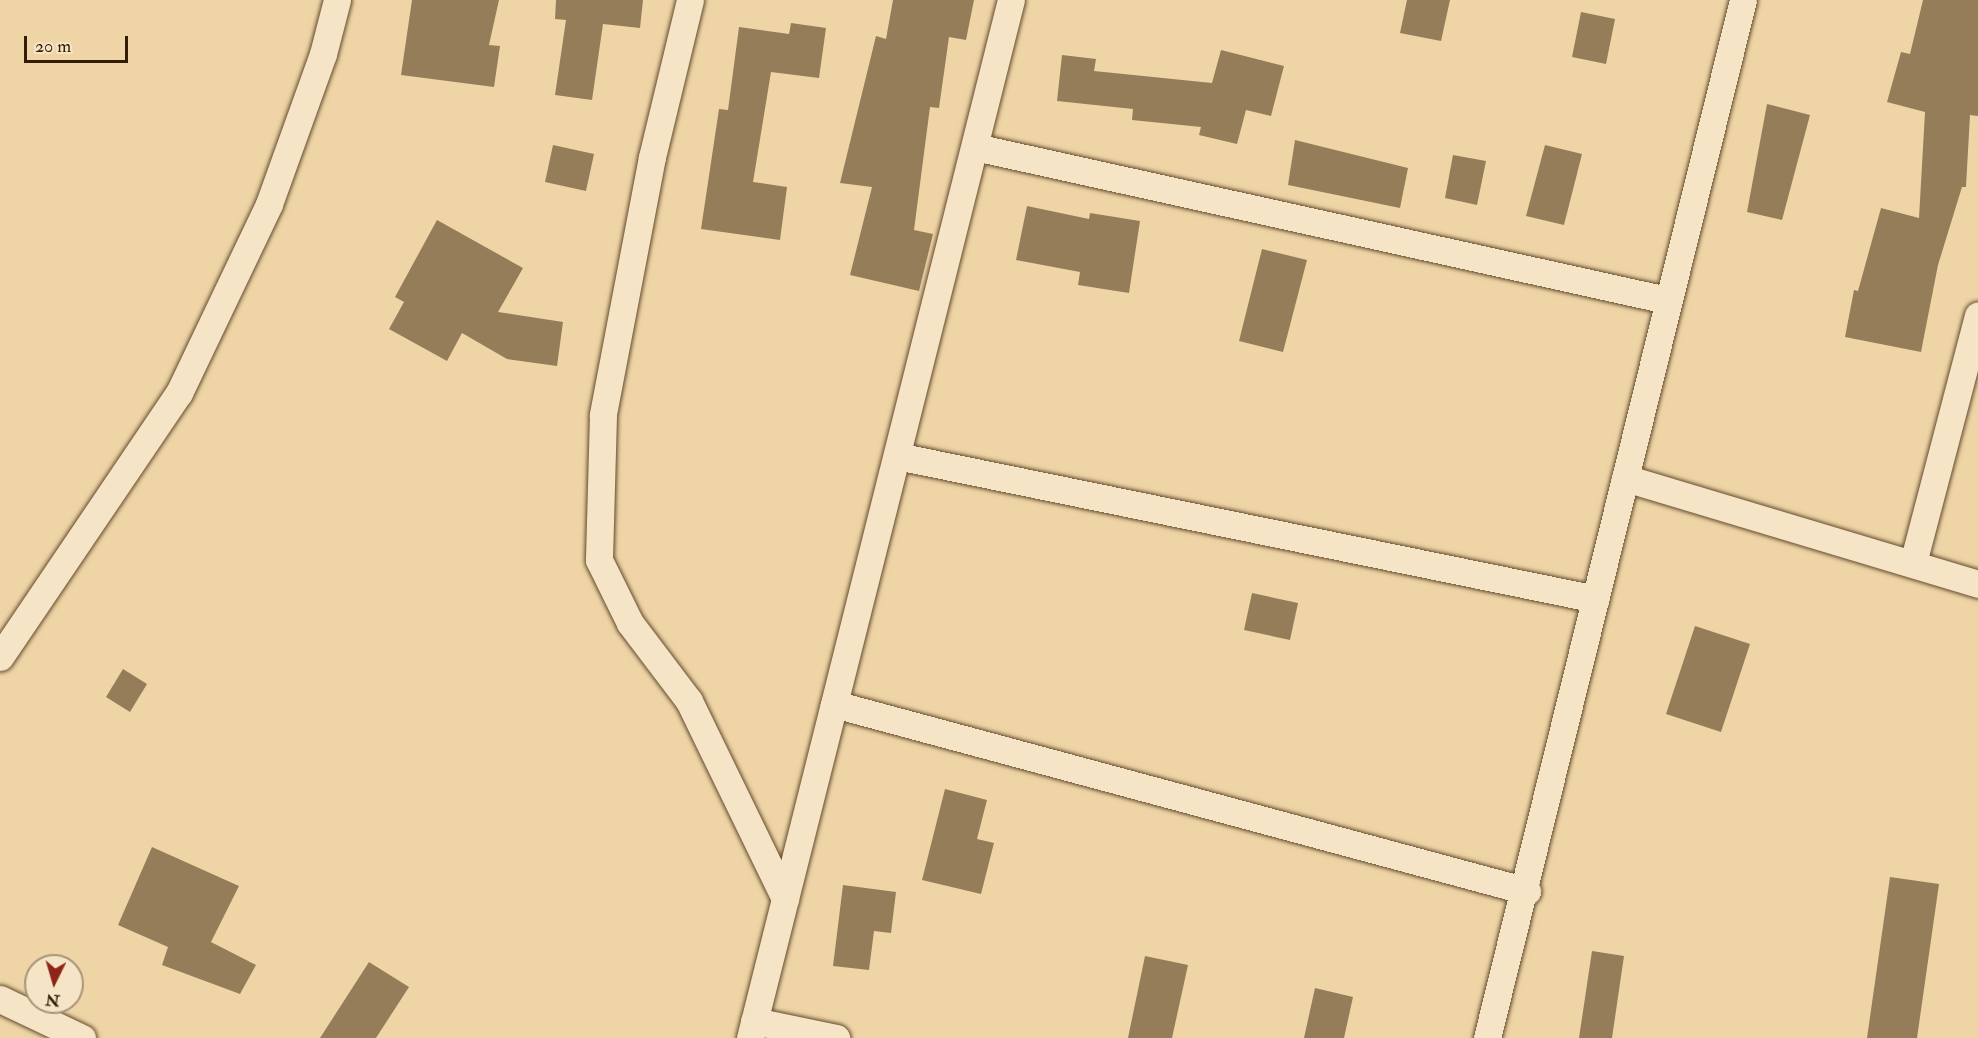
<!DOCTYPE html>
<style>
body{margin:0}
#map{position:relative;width:1978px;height:1038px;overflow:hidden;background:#efd5a6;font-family:"IM FELL Double Pica",serif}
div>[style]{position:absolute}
.building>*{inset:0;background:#957d59}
.roads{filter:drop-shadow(0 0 2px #634b2e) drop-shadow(0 0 2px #634b2e)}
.street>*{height:27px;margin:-13.5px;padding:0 13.5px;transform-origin:13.5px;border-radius:13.5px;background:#f5e4c5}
span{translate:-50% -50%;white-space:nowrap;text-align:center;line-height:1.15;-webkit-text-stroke:4.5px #f5e4c5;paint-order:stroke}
.north{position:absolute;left:24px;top:954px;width:60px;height:60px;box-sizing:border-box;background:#f5e4c5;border:2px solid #a89479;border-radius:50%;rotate:185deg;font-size:16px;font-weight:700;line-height:24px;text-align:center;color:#341d06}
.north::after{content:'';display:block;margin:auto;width:21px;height:27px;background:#8f2418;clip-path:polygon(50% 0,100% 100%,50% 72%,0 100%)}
.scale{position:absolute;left:24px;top:36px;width:104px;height:27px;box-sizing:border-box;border:3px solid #341d06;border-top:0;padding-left:8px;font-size:18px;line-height:21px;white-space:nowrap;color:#341d06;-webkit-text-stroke:4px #f5e4c5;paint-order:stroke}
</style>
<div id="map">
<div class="building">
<i style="clip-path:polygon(412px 0,499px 0,489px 45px,500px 46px,494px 87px,401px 75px)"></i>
<i style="clip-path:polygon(556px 0,643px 0,640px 28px,603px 24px,592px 100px,555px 95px,566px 20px,555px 19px)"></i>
<i style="clip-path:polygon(893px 0,974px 0,966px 40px,949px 37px,939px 108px,930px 107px,914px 230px,933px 234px,919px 291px,850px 275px,872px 187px,840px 183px,876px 36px,886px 39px)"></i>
<i style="clip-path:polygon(1407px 0,1450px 0,1441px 41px,1400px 33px)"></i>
<i style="clip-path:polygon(1923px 0,1978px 0,1978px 116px,1970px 115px,1966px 187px,1962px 187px,1938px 265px,1921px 352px,1845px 337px,1854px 290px,1858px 291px,1881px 208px,1919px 218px,1925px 112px,1887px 102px,1901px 52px,1910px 54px)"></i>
<i style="clip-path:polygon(1581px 12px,1615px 19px,1606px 64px,1572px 57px)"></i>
<i style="clip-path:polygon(791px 23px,826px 28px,819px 78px,771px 72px,753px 182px,787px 187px,780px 240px,701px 229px,719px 109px,728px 110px,739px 27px,789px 34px)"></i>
<i style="clip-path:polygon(1221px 50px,1284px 66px,1271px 116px,1246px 110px,1237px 144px,1199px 135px,1201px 127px,1132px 120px,1133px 109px,1057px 101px,1062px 55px,1096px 59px,1094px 71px,1212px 83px)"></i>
<i style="clip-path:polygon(1767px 104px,1810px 115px,1782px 220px,1747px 212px)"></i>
<i style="clip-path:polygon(1295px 140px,1408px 168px,1400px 208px,1288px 185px)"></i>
<i style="clip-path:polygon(553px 145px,594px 154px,586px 191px,545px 182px)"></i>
<i style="clip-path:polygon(1545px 145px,1582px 154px,1564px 225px,1526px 216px)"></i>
<i style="clip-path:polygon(1453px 155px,1486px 161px,1477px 205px,1445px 198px)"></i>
<i style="clip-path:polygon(1027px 206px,1089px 219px,1090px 213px,1140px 221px,1129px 293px,1078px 285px,1080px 272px,1016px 260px)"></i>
<i style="clip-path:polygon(437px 220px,523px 268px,498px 312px,563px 322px,557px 366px,507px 359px,462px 333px,447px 361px,389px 329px,404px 302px,395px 297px)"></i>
<i style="clip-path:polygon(1262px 249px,1307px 260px,1283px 352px,1239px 341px)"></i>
<i style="clip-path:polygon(1252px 593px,1298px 603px,1290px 640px,1244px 630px)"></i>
<i style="clip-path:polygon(1695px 626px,1750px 644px,1721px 732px,1666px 714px)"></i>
<i style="clip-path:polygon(123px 669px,147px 684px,130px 712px,106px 697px)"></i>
<i style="clip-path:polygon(945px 789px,987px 800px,977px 839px,994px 843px,981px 894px,922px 880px)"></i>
<i style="clip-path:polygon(152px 847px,239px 886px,211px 942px,256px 965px,240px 994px,162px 965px,168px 947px,118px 925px)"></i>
<i style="clip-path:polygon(1890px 877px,1939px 884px,1917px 1038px,1867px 1038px)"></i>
<i style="clip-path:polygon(843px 885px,896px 892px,891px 933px,874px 931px,869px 970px,833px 966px)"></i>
<i style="clip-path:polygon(1592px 951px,1624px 956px,1612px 1038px,1579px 1038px)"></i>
<i style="clip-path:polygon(1145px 956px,1188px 965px,1172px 1038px,1128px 1038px)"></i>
<i style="clip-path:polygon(369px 962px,409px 987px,376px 1038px,320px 1038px)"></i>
<i style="clip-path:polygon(1315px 988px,1353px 997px,1344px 1038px,1304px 1038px)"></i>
</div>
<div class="roads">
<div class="street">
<i style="left:690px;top:0;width:162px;rotate:103.6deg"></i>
<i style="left:652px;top:157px;width:263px;rotate:100.8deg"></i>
<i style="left:603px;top:415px;width:145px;rotate:91.6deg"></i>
<i style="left:599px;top:560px;width:70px;rotate:63.8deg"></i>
<i style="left:630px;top:623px;width:98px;rotate:52.9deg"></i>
<i style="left:689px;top:701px;width:220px;rotate:64.1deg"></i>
<i style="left:975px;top:147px;width:709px;rotate:12.47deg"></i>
<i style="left:897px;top:456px;width:713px;rotate:11.56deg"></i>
<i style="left:1625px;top:478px;width:369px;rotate:16.7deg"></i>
<i style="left:1913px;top:563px;width:256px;rotate:-75.3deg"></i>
<i style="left:0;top:657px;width:319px;rotate:-55.9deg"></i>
<i style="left:179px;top:393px;width:209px;rotate:-64.5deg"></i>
<i style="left:269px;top:204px;width:159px;rotate:-70.2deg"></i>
<i style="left:323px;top:54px;width:56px;rotate:-75.5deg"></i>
<i style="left:834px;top:704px;width:718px;rotate:15.1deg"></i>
<i style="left:0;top:999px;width:91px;rotate:25.4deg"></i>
<i style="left:754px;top:1021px;width:84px;rotate:11.7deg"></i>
<i style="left:750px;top:1038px;width:1070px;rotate:-75.89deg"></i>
<i style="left:1487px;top:1038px;width:1069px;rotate:-76.15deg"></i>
</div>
</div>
<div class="north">N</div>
<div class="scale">20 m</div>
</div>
